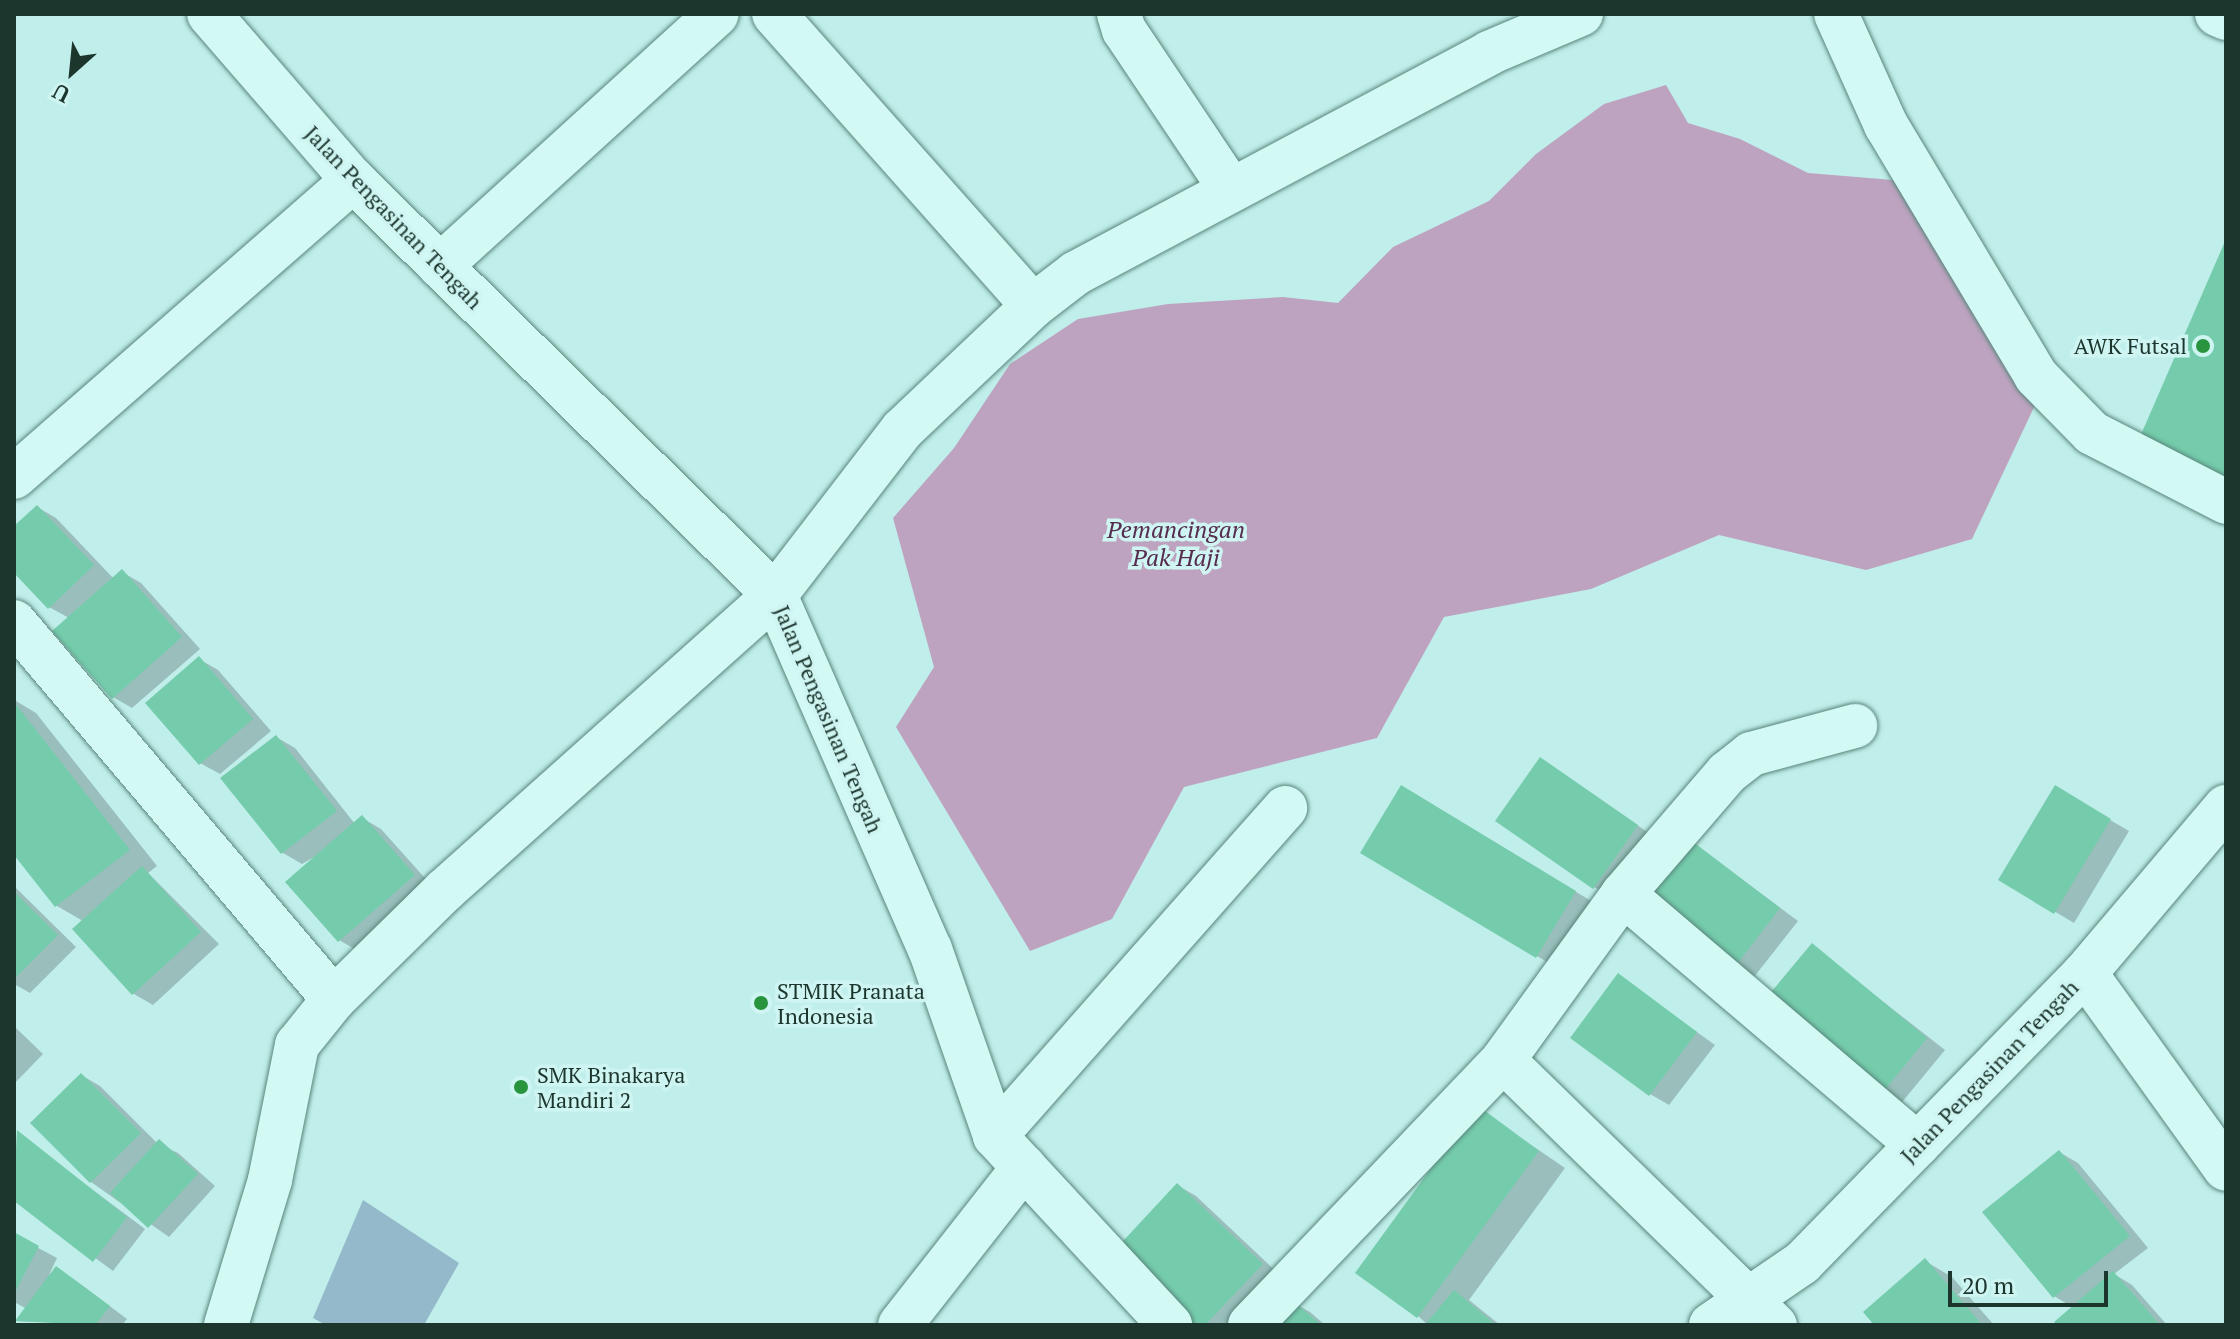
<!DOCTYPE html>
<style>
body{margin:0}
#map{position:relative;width:2240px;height:1339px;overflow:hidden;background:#c0eeea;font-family:"PT Serif",serif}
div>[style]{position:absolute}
.green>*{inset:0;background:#94b9cb}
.water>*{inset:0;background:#bda3c0}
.shadow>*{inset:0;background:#0003}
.building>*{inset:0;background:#75ccac}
.roads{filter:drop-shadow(0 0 2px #58867b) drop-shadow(0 0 2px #58867b)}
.minor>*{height:44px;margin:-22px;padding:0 22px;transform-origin:22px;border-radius:22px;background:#d3f9f5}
.dots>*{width:22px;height:22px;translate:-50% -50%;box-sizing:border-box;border:4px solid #cff5f2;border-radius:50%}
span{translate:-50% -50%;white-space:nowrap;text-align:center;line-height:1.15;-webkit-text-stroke:7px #cff5f2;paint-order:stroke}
.street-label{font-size:22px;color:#1c362e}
.poi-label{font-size:22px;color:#1c362e}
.right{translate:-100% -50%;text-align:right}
.left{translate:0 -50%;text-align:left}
.water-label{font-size:24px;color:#562c4f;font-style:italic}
.frame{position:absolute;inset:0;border:16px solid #1c362e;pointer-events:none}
.north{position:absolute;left:32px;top:32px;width:80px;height:80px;-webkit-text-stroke:6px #cff5f2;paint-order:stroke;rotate:207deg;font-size:22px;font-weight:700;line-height:32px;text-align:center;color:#1c362e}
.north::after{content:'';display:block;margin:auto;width:28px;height:36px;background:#1c362e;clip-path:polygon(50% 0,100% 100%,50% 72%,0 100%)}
.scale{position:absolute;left:1948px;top:1271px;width:160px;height:36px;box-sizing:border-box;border:4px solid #1c362e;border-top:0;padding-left:10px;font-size:24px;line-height:28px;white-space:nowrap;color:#1c362e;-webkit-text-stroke:6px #cff5f2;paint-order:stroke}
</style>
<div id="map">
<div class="green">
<i style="clip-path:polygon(363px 1200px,459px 1263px,424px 1325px,326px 1325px,313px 1318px)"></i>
</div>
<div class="water">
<i style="clip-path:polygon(1666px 85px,1688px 123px,1740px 139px,1808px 173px,1893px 180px,2035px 405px,1972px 539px,1866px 570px,1719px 535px,1591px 589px,1444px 617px,1377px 738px,1184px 787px,1112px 919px,1030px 951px,896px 727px,934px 667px,893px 518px,954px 448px,1010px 364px,1078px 319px,1168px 304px,1283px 297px,1338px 303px,1393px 247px,1489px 201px,1536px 154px,1604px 104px)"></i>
</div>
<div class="shadow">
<i style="clip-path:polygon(37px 507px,56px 518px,114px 579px,122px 572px,141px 583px,200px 649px,132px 708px,113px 697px,69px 618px,49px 607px,14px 570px,14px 529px)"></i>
<i style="clip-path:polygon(199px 659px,218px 670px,271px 731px,220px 774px,200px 763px)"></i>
<i style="clip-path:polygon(14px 694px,16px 701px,36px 713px,157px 866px,148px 873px,219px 944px,153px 1005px,134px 994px,75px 929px,83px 921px,57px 906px,14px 852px)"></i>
<i style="clip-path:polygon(276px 737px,295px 748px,355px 824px,362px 818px,381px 829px,432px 886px,358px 951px,339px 940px,321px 853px,302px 864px,283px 853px,223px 778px)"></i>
<i style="clip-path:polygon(1559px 771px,1656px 838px,1613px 898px,1594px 887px)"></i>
<i style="clip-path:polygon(2055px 788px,2129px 831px,2074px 923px,2001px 879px)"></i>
<i style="clip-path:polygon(1429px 804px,1603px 908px,1564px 972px,1537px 956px)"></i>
<i style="clip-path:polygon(1689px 840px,1798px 921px,1750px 982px,1731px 971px)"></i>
<i style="clip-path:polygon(14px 886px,76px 947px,30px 993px,14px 984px)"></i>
<i style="clip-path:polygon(1812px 946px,1945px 1050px,1898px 1107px,1879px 1096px)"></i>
<i style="clip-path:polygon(1619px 976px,1715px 1045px,1669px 1105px,1650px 1094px)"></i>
<i style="clip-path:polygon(14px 1026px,43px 1054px,14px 1084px)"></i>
<i style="clip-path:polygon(81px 1075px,100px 1086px,158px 1144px,178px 1153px,215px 1186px,169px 1237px,91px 1182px)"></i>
<i style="clip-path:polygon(1477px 1108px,1565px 1168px,1469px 1300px,1500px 1325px,1428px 1325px,1418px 1316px)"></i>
<i style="clip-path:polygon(17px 1133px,145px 1229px,113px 1271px,14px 1198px)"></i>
<i style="clip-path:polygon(2059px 1152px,2078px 1163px,2148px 1248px,2114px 1274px,2132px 1285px,2167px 1325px,2059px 1325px,2074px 1308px,2054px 1296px)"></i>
<i style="clip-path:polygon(1177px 1185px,1196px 1196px,1281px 1276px,1234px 1325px,1189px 1325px)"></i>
<i style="clip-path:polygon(14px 1235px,57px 1258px,49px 1275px,56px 1269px,75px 1280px,127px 1319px,122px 1325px,18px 1321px,27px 1309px,14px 1302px)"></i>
<i style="clip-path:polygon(1925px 1261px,1952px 1277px,1994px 1325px,1877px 1325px)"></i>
<i style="clip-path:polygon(1291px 1301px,1310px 1312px,1325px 1325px,1270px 1325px)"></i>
</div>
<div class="building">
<i style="clip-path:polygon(2226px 239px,2226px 494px,2133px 453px)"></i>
<i style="clip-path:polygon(37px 505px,94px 565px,48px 609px,14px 573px,14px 526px)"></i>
<i style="clip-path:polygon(122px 569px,182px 637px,112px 699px,52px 631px)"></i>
<i style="clip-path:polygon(199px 656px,253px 719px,199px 765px,145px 703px)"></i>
<i style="clip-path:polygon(14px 702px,130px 850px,55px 907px,14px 855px)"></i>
<i style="clip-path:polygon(276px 735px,337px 811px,281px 854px,220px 778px)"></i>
<i style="clip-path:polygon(1540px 757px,1638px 825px,1593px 889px,1495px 821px)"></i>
<i style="clip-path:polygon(1401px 785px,1576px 891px,1536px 958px,1360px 853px)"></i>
<i style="clip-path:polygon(2055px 785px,2111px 819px,2054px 914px,1998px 880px)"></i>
<i style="clip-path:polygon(362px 815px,415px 875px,338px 942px,285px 882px)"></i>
<i style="clip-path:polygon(1688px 838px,1780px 908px,1730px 973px,1638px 902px)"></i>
<i style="clip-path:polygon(142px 866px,201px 932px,132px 995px,72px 929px)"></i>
<i style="clip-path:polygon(14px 892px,58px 935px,14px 979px)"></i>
<i style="clip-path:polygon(1812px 943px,1927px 1038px,1878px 1098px,1762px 1003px)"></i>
<i style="clip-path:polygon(1618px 973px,1697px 1032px,1649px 1096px,1570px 1038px)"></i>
<i style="clip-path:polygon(81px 1073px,141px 1133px,90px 1183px,30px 1123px)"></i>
<i style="clip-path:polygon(1477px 1105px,1539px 1151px,1417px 1318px,1355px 1273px)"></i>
<i style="clip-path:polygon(17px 1130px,127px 1217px,93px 1262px,14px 1201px)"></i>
<i style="clip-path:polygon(159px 1139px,198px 1174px,148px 1228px,110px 1193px)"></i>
<i style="clip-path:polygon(2059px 1150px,2130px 1236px,2053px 1298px,1982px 1212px)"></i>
<i style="clip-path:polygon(1177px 1183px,1263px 1264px,1205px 1325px,1186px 1325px,1111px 1254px)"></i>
<i style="clip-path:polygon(14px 1232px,39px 1246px,14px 1294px)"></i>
<i style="clip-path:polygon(1925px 1258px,1982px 1325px,1874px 1325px,1863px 1312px)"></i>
<i style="clip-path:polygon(56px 1266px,110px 1306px,95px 1325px,15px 1321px)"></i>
<i style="clip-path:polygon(2113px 1271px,2160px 1325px,2057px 1325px,2054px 1322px)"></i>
<i style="clip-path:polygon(1454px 1290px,1496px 1325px,1425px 1325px)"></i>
<i style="clip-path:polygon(1290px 1298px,1321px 1325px,1267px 1325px)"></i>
</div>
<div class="roads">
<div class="minor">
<i style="left:209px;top:14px;width:220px;rotate:49.1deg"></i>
<i style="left:353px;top:180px;width:592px;rotate:44.52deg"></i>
<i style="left:775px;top:595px;width:386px;rotate:66.4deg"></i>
<i style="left:930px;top:949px;width:198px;rotate:70.8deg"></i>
<i style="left:995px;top:1136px;width:258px;rotate:47.2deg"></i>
<i style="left:774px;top:14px;width:390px;rotate:48.4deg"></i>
<i style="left:1119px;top:14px;width:17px;rotate:73deg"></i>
<i style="left:1124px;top:30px;width:192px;rotate:56.2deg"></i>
<i style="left:1836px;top:14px;width:122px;rotate:65.8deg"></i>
<i style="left:1886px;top:125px;width:292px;rotate:59.1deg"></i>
<i style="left:2036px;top:376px;width:80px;rotate:45.5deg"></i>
<i style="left:2092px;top:433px;width:151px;rotate:27.2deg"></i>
<i style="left:2217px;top:14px;width:10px;rotate:24deg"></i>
<i style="left:440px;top:266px;width:374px;rotate:-42.3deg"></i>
<i style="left:14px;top:477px;width:451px;rotate:-41.2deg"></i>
<i style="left:14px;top:622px;width:494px;rotate:49.7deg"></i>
<i style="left:1623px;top:894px;width:160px;rotate:-49.3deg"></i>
<i style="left:1727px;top:773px;width:31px;rotate:-38deg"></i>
<i style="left:1751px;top:754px;width:108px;rotate:-15.1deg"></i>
<i style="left:2085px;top:973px;width:241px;rotate:54.3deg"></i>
<i style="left:1503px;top:1060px;width:380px;rotate:44.3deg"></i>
<i style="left:995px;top:1136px;width:438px;rotate:-48.5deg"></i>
<i style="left:226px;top:1325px;width:152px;rotate:-73.1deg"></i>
<i style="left:270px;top:1180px;width:138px;rotate:-78.7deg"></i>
<i style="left:297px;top:1045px;width:59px;rotate:-51.2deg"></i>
<i style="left:334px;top:999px;width:156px;rotate:-44.5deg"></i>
<i style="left:445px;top:890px;width:443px;rotate:-41.8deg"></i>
<i style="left:775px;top:595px;width:208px;rotate:-52.4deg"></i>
<i style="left:902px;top:430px;width:180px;rotate:-43.4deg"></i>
<i style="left:1033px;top:306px;width:54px;rotate:-37.5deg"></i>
<i style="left:1076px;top:273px;width:468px;rotate:-28deg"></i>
<i style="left:1489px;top:53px;width:100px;rotate:-23deg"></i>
<i style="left:900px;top:1325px;width:201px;rotate:-51.9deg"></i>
<i style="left:1250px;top:1325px;width:366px;rotate:-46.3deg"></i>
<i style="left:1503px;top:1060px;width:205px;rotate:-54.1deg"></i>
<i style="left:1623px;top:894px;width:387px;rotate:40.4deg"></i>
<i style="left:1711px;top:1325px;width:110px;rotate:-34.3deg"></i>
<i style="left:1802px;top:1263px;width:405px;rotate:-45.7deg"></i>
<i style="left:2085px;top:973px;width:218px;rotate:-49.7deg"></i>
</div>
</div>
<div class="dots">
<i style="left:2203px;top:346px;background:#28953e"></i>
<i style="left:761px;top:1003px;background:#28953e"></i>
<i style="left:521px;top:1087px;background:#28953e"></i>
</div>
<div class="street-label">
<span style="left:394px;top:217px;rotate:46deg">Jalan Pengasinan Tengah</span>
<span style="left:829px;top:719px;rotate:67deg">Jalan Pengasinan Tengah</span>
<span style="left:1989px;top:1071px;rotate:-46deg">Jalan Pengasinan Tengah</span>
</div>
<div class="poi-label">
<span class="right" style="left:2187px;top:346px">AWK Futsal</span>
<span class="left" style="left:777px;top:1003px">STMIK Pranata<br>Indonesia</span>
<span class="left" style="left:537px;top:1087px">SMK Binakarya<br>Mandiri 2</span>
</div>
<div class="water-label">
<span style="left:1176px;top:544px">Pemancingan<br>Pak Haji</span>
</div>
<div class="frame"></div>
<div class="north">U</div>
<div class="scale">20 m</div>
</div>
